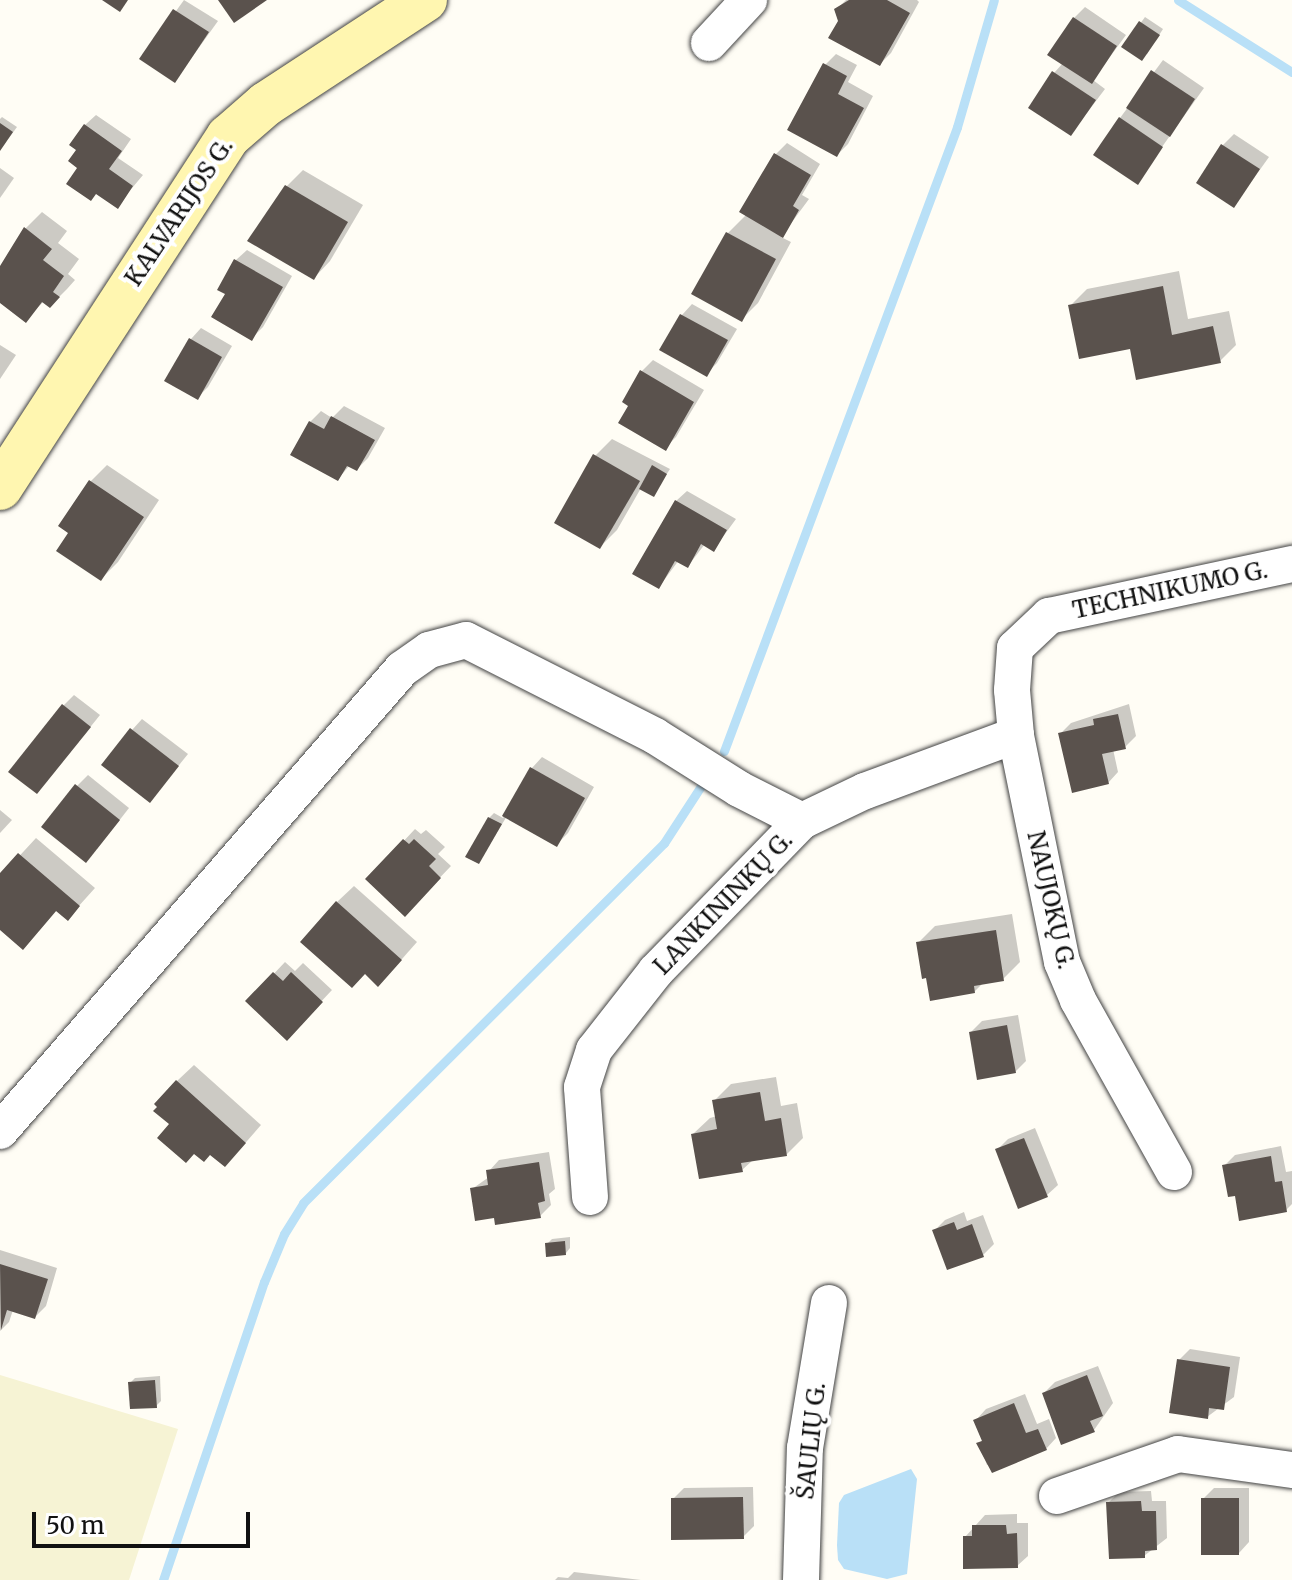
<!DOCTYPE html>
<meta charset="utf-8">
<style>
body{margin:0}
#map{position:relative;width:1292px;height:1580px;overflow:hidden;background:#fffdf5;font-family:Merriweather,serif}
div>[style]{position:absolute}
.farmland>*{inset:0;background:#f6f3d4}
.water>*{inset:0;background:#b9e0f7}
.shadow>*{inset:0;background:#0003}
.stream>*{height:9px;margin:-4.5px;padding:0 4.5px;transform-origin:4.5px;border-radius:4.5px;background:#b9e0f7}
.building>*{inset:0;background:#5a524d}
.roads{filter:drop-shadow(0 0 2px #444) drop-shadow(0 0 2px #444)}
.street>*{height:36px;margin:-18px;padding:0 18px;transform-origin:18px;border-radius:18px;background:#fff}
.secondary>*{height:44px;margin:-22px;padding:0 22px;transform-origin:22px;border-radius:22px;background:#fff6b0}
span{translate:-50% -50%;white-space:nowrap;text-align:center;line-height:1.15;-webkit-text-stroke:8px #fff;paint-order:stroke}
.street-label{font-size:24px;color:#111}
.scale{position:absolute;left:32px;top:1512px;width:218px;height:36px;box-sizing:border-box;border:4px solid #111;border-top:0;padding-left:10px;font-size:24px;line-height:28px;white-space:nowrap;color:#111;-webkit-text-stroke:6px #fff;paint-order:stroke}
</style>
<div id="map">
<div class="farmland">
<i style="clip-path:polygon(0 1375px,178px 1429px,129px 1580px,0 1580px)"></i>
</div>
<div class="water">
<i style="clip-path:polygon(911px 1469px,917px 1479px,907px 1574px,887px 1579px,844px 1569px,838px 1560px,837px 1545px,839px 1503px,844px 1495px)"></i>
</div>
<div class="shadow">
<i style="clip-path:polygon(184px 0,218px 21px,175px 81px,142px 58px)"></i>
<i style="clip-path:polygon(846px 0,917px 0,919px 2px,891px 53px,880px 64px,840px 21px,837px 9px)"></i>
<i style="clip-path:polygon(1085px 7px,1126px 35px,1093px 80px,1105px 89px,1071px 134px,1054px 73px,1063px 63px,1074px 18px)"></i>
<i style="clip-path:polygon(1145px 17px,1163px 29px,1147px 54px,1124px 46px)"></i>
<i style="clip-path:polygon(836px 54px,857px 65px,848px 82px,873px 96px,848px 144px,837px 155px,825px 65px)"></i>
<i style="clip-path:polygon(1163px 60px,1204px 88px,1137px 182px,1120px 118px)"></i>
<i style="clip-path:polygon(96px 115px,131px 139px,118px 158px,143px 175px,117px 206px,80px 167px,79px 149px,85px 125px)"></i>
<i style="clip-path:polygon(2px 117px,17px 127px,0 150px,0 119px)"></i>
<i style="clip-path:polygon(1234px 134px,1269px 157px,1234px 206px,1223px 145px)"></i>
<i style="clip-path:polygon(787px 143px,820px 164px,802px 195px,809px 199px,781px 237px,791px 242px,758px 303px,741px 320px,728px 233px,747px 214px,776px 154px)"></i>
<i style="clip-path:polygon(0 168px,14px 178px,0 198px)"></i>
<i style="clip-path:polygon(303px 170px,363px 205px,330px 261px,314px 278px,286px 187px)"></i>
<i style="clip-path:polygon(42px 212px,67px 231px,58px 243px,79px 259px,68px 274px,75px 280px,67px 289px,50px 306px,44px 301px,26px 320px,0 301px,0 270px,26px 228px)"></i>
<i style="clip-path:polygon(247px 250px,292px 276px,263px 327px,252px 338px,227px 293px,236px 260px)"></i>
<i style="clip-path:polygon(1179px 271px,1188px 319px,1229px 311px,1236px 345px,1220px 361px,1132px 346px,1070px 306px,1087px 289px)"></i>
<i style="clip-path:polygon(692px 304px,737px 329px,717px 363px,706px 374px,662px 349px,682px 315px)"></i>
<i style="clip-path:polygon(201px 328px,232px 346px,208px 387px,197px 398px,191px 339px)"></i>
<i style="clip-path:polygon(0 345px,16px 355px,0 379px)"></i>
<i style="clip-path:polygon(653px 360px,704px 390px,676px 437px,665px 448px,631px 406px,642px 371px)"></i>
<i style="clip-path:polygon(344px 406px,385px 428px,368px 458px,357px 469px,350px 465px,338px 479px,310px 422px,321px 411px,332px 418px)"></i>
<i style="clip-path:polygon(612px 439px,670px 469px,653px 495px,641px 488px,617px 530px,600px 547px,595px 456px)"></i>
<i style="clip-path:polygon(107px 465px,159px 500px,118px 562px,101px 579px,90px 482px)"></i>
<i style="clip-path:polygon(687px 491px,736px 519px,714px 549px,705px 544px,688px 566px,679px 560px,659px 587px,676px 501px)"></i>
<i style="clip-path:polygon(74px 695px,100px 715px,47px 781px,63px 706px)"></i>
<i style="clip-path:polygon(1129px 704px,1136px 736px,1125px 747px,1113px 749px,1118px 772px,1108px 783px,1060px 734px,1071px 723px)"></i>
<i style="clip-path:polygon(142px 719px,188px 754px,150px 801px,132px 730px)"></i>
<i style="clip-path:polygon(542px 757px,594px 787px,568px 833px,557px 844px,507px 816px,479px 862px,489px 818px,494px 813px,503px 818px,532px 768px)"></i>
<i style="clip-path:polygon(88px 775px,129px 808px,97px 849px,77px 786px)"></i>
<i style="clip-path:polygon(0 810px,12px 820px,0 833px)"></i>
<i style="clip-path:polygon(415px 829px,421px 834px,426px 830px,445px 847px,438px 854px,451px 866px,405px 914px,368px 879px)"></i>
<i style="clip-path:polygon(36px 838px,95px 888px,68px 918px,58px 909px,39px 931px,0 928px,0 877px)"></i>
<i style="clip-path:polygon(354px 886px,417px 942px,394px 968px,337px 902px)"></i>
<i style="clip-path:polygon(1012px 914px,1020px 962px,1003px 979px,984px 982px,974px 992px,918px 943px,935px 926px)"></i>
<i style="clip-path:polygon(285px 962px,295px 971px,303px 963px,332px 990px,287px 1038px,248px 1001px)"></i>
<i style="clip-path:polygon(1018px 1015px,1026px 1061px,1015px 1072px,971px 1032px,982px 1021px)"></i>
<i style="clip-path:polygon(194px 1065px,261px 1125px,241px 1148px,195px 1152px,172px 1124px,177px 1081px)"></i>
<i style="clip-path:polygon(776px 1077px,781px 1106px,797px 1103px,803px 1138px,787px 1154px,753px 1160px,742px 1170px,693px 1134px,710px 1118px,717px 1116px,714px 1101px,731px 1084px)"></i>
<i style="clip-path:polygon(1035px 1128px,1058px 1185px,1047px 1195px,997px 1150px,1008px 1139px)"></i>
<i style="clip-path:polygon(1281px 1146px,1286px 1172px,1292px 1171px,1292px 1204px,1286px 1210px,1236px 1194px,1224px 1166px,1235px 1155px)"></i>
<i style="clip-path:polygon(549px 1152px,555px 1189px,549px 1194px,551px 1205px,540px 1216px,495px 1216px,472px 1189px,489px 1177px,489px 1171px,499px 1160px)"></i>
<i style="clip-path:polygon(964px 1212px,967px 1221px,983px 1215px,994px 1244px,983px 1255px,934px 1231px,945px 1220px)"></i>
<i style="clip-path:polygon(570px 1237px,570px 1248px,566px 1253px,547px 1244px,552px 1239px)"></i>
<i style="clip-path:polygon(0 1250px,57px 1268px,46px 1306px,35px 1317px,13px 1310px,9px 1322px,0 1331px)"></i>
<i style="clip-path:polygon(1190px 1349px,1240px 1357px,1234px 1397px,1207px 1417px,1179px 1360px)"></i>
<i style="clip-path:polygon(1098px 1366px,1113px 1403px,1094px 1430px,1044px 1393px,1055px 1382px)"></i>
<i style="clip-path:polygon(160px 1376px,161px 1401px,156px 1406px,130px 1383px,135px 1378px)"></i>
<i style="clip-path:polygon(1025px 1394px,1037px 1424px,1049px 1419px,1056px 1438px,1046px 1449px,987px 1465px,979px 1444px,983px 1439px,976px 1420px,986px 1409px)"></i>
<i style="clip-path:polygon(753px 1487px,754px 1526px,743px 1537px,673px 1499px,684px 1488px)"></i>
<i style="clip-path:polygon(1214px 1488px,1249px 1488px,1249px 1542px,1239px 1553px,1203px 1499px)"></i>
<i style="clip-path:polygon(1151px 1491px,1152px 1501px,1166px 1501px,1167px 1538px,1144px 1556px,1108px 1503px,1119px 1492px)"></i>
<i style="clip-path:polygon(1017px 1514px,1017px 1523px,1028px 1523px,1028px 1556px,1017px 1566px,965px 1537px,985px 1515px)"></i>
<i style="clip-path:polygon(574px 1572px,641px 1580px,555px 1580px,558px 1577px,568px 1578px)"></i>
</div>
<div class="stream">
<i style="left:1178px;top:0;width:135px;rotate:32.3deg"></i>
<i style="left:724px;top:751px;width:666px;rotate:-69.52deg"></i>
<i style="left:957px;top:127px;width:132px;rotate:-73.8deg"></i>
<i style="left:163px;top:1580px;width:315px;rotate:-71.3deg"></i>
<i style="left:264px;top:1282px;width:52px;rotate:-67.4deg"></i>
<i style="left:284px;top:1234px;width:36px;rotate:-58deg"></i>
<i style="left:303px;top:1203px;width:510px;rotate:-44.92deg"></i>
<i style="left:664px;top:843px;width:72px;rotate:-57deg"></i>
</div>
<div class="building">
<i style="clip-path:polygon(102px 0,128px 0,120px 12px)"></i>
<i style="clip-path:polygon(218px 0,267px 0,234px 23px)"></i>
<i style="clip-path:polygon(849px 0,887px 0,910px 13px,880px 66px,828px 38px,838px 21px,834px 9px)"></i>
<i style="clip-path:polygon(173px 9px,209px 32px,175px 83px,139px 59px)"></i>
<i style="clip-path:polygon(1073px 17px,1117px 46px,1092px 84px,1047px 55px)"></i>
<i style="clip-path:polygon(1139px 21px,1160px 35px,1142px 61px,1121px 47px)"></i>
<i style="clip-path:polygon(823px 63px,847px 76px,838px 94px,864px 108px,837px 157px,787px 130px)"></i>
<i style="clip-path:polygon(1151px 70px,1195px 99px,1170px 137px,1126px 108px)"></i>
<i style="clip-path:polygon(1052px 71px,1096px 100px,1071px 136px,1028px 108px)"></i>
<i style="clip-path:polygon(1119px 117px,1163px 147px,1138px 185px,1093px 155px)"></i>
<i style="clip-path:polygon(0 123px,13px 132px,0 151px)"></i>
<i style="clip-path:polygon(84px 124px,122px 151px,109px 169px,133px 186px,118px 209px,96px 194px,91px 201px,66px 184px,77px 168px,68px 161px,76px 150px,69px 145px)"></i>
<i style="clip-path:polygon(1221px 144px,1260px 169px,1234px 208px,1196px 183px)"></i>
<i style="clip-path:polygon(774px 153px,811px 175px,793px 206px,799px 210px,783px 238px,739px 212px)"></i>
<i style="clip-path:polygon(285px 185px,348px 222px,314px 280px,247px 241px)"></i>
<i style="clip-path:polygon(24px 227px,52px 249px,43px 260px,64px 276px,53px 292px,60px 297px,50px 308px,42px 302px,26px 323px,0 303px,0 266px)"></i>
<i style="clip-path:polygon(726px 232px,776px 259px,742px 322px,691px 294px)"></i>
<i style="clip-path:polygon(234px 259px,283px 287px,252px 341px,211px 317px,225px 294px,217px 290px)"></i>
<i style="clip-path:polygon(1163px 286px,1172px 335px,1213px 326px,1221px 363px,1136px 380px,1130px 349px,1079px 359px,1068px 305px)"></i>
<i style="clip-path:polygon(680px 314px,728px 340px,707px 377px,659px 350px)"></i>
<i style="clip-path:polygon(189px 338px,222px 357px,198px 400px,164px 381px)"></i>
<i style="clip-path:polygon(640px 370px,694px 402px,666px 451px,618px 423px,628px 406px,622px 402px)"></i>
<i style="clip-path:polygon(331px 416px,375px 440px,357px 471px,347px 466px,338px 481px,290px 455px,309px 421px,324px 429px)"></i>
<i style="clip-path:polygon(593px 454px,640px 481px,600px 549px,554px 523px)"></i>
<i style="clip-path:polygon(652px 465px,667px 474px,654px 497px,639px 489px)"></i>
<i style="clip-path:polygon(89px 480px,144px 517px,101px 581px,56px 551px,68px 533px,58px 526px)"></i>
<i style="clip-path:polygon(675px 500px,727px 530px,714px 552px,701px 544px,688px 568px,675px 561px,659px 589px,632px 574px)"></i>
<i style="clip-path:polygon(62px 704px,91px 727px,37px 794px,8px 772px)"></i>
<i style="clip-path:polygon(1118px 714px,1126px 749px,1102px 754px,1109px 784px,1072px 793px,1058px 733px,1094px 725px,1093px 719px)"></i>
<i style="clip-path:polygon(130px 728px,179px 766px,150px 803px,101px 765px)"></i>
<i style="clip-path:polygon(530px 767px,585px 798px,557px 847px,502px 816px)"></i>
<i style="clip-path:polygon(75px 784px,120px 820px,86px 863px,41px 827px)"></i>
<i style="clip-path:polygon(488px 817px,502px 824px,479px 864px,465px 857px)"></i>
<i style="clip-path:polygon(403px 839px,409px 844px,414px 839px,436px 859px,429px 866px,441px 878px,405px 917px,365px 879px)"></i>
<i style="clip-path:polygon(18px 853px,80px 906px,68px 921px,56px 911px,23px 950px,0 930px,0 873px)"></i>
<i style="clip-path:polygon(336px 901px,402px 960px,378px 987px,365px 974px,352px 988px,300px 942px)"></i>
<i style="clip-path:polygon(996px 930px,1004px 981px,974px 986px,975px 993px,930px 1001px,926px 978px,922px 979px,916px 942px)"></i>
<i style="clip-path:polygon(273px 972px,283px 981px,291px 972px,323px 1002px,287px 1041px,245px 1001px)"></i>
<i style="clip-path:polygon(1007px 1025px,1016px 1073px,977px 1080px,969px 1032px)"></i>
<i style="clip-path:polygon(176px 1080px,246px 1143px,225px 1167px,210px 1155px,204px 1162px,194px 1154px,186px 1163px,157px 1138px,169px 1124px,153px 1111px,157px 1107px,154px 1104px)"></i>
<i style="clip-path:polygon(760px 1092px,765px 1121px,781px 1118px,787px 1156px,741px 1163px,743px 1172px,699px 1179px,691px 1134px,717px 1129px,712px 1100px)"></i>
<i style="clip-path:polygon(1024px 1138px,1048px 1197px,1018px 1209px,995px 1149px)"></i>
<i style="clip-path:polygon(1271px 1156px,1275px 1182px,1282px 1181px,1287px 1212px,1239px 1221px,1235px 1196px,1228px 1197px,1222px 1165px)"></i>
<i style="clip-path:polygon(539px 1162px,545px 1201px,538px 1203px,541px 1218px,495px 1225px,494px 1218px,475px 1221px,470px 1188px,488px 1185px,486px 1170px)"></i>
<i style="clip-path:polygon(954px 1222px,957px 1230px,972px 1224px,984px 1257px,947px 1270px,932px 1230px)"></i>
<i style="clip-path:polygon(565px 1241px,566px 1255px,546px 1257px,545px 1243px)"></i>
<i style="clip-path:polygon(0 1264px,48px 1279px,35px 1319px,7px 1310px,1px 1330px)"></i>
<i style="clip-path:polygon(1177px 1359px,1230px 1367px,1224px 1410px,1209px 1408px,1208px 1419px,1169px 1413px)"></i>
<i style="clip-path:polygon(1087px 1375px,1103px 1416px,1090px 1421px,1095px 1432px,1061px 1445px,1042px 1393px)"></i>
<i style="clip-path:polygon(155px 1380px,157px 1408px,130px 1409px,128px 1382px)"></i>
<i style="clip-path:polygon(1014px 1403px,1026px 1433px,1038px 1429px,1047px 1450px,992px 1473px,976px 1443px,982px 1441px,973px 1420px)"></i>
<i style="clip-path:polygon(743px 1497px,744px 1539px,671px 1540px,671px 1498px)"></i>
<i style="clip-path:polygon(1201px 1498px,1239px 1498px,1239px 1555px,1201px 1555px)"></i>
<i style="clip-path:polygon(1141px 1501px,1142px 1511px,1156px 1511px,1157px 1550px,1145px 1551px,1145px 1558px,1109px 1559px,1106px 1502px)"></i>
<i style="clip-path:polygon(972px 1525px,1006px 1525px,1007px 1534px,1017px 1533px,1018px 1568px,963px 1569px,963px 1536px,972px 1536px)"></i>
</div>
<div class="roads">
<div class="street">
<i style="left:709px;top:43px;width:59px;rotate:-47.1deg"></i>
<i style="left:0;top:1131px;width:612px;rotate:-48.97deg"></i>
<i style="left:402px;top:669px;width:33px;rotate:-35deg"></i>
<i style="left:429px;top:650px;width:38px;rotate:-15deg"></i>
<i style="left:466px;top:640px;width:212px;rotate:26.9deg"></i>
<i style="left:655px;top:736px;width:99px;rotate:32.2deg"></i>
<i style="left:739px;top:789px;width:71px;rotate:26.9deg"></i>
<i style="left:1174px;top:1172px;width:197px;rotate:-119.2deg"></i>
<i style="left:1078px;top:1000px;width:41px;rotate:-112.8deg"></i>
<i style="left:1062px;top:962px;width:232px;rotate:-101.5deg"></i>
<i style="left:1016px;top:735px;width:45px;rotate:-95.1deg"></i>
<i style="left:1012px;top:690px;width:42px;rotate:-85.9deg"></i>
<i style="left:1015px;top:648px;width:47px;rotate:-43.3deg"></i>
<i style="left:1049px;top:616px;width:249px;rotate:-12.1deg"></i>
<i style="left:590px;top:1197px;width:110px;rotate:-94.2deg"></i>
<i style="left:582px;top:1087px;width:39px;rotate:-72deg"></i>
<i style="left:594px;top:1050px;width:100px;rotate:-51.9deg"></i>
<i style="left:656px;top:971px;width:209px;rotate:-45.8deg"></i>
<i style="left:802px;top:821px;width:70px;rotate:-25.5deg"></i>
<i style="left:865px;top:791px;width:161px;rotate:-20.3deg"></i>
<i style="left:1057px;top:1496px;width:128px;rotate:-19.1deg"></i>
<i style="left:1178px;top:1454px;width:115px;rotate:8deg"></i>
<i style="left:801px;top:1580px;width:132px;rotate:-88.3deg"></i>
<i style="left:805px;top:1448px;width:147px;rotate:-80.6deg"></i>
</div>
<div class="secondary">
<i style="left:0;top:488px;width:419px;rotate:-57deg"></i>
<i style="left:228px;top:137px;width:50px;rotate:-41deg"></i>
<i style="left:266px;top:104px;width:190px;rotate:-33.2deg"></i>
</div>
</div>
<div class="street-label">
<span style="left:179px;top:212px;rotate:-56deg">KALVARIJOS G.</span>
<span style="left:1170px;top:590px;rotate:-12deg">TECHNIKUMO G.</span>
<span style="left:1051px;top:900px;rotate:77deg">NAUJOKŲ G.</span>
<span style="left:723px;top:903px;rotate:-46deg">LANKININKŲ G.</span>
<span style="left:811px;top:1441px;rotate:-84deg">ŠAULIŲ G.</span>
</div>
<div class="scale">50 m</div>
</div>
